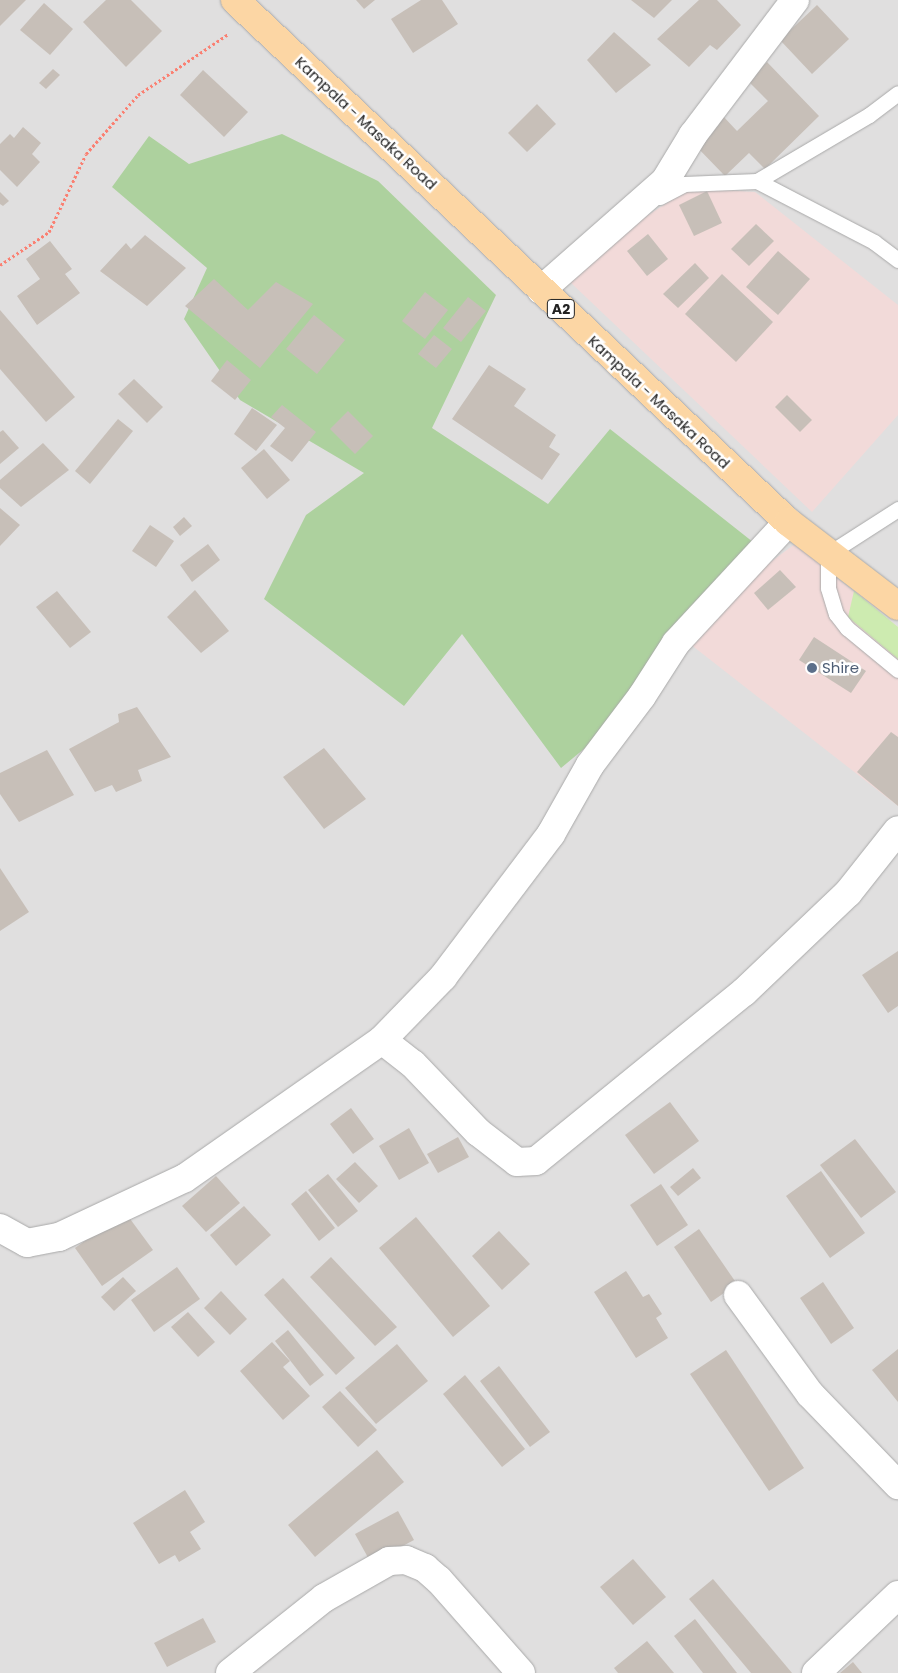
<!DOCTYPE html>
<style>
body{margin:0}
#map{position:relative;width:898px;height:1673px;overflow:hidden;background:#f2efe9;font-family:Poppins,sans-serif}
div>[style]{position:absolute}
.residential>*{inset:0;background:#e0dfdf}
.commercial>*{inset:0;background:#f2dad9}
.grass>*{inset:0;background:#cdebb0}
.forest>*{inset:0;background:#add19e}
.building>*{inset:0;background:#c7bfb8}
.path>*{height:3px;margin-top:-1.5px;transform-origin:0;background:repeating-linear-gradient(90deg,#fa8072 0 2.5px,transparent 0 5px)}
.roads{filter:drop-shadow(0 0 1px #a9a9a9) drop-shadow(0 0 1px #a9a9a9)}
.service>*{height:15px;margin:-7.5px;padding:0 7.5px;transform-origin:7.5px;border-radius:7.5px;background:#fff}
.minor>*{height:28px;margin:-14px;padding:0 14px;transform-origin:14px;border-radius:14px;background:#fff}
.primary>*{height:28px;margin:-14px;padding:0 14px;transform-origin:14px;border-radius:14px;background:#fcd6a4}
.dots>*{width:14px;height:14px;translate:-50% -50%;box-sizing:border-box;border:2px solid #fff;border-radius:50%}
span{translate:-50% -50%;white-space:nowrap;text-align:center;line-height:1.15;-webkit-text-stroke:5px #fff;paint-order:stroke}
.shield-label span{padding:1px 4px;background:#fff;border:1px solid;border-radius:4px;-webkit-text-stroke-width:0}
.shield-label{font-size:14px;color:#222;font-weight:700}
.street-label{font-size:15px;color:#222}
.service-label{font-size:15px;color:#4e5e75}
.left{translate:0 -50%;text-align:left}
</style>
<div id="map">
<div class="residential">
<i style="clip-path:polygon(0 0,898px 0,898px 1673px,0 1673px)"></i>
</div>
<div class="commercial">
<i style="clip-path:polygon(690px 188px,755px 192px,898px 305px,898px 415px,812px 512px,569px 281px,636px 223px)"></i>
<i style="clip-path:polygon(795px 544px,898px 627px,898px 806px,690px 644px,757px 572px)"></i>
</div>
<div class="grass">
<i style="clip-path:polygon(854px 591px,898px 627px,898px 659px,848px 617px)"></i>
</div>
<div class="forest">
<i style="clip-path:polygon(282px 134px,378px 181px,496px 295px,432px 428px,548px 504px,610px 429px,758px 546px,643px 700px,561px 768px,462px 634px,404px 706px,264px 599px,306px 515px,364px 473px,240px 400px,184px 319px,207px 268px,112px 187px,149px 136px,189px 164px)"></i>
</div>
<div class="building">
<i style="clip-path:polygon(0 0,26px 0,0 26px)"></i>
<i style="clip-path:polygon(106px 0,131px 0,162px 31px,126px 67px,83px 22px)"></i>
<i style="clip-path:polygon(356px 0,375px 0,364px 9px)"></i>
<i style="clip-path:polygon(421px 0,442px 0,458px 24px,413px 53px,391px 19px)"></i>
<i style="clip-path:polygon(631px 0,672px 0,654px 18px)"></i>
<i style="clip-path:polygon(699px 0,717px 0,741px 25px,717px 50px,710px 45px,689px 67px,657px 39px)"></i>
<i style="clip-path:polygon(44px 3px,73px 29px,50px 55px,20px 30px)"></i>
<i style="clip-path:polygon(817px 5px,849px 39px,812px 74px,780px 40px)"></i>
<i style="clip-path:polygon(614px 32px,651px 65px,616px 93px,587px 60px)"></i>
<i style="clip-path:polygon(767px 62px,819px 116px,765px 169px,749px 153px,725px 176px,693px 143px,722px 115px,737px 131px,768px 101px,748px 81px)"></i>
<i style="clip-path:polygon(53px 69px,60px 75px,46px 89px,39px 83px)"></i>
<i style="clip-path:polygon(203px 70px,248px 112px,224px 137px,180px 95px)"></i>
<i style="clip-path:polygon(537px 104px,556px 124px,527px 152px,508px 133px)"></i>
<i style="clip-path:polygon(23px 127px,41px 143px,32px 154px,40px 162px,17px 187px,0 170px,0 144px,10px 134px,14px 138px)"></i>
<i style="clip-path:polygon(707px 191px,722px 223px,694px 236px,679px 205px)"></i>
<i style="clip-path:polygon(0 192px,9px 201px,3px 206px,0 204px)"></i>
<i style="clip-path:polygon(756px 224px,774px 241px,749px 266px,731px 249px)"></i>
<i style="clip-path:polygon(648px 234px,668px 259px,647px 276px,627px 251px)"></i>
<i style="clip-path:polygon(145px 235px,186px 268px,147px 306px,100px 271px,126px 243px,131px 249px)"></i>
<i style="clip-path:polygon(50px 241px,72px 269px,65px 274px,80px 293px,37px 325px,17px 296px,40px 279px,26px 259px)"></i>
<i style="clip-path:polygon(778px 251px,810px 279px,778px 315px,746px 287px)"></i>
<i style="clip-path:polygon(695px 263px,709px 278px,678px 308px,663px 294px)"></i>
<i style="clip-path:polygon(722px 274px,773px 322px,736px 362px,685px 314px)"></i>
<i style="clip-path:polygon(214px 279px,248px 310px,276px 282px,313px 304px,260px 368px,185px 306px)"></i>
<i style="clip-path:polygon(425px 292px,448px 310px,425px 339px,402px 321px)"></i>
<i style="clip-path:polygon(468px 297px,486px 311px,461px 342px,443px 328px)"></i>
<i style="clip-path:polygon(0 310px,75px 397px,46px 422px,0 369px)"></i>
<i style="clip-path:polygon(314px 315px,345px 340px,317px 374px,286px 349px)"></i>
<i style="clip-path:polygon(434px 335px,452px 349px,436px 368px,418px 354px)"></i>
<i style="clip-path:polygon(227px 360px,251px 380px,235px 400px,211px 381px)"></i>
<i style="clip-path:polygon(489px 365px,526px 389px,514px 406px,556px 435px,549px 447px,560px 454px,542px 480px,452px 419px)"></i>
<i style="clip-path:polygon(134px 379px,163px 407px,147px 423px,118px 394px)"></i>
<i style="clip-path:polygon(787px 395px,812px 420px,800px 432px,775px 407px)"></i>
<i style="clip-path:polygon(282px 405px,316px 432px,292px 462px,270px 446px,285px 428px,271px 417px)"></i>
<i style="clip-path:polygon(252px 408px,277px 425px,256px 451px,234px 434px)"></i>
<i style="clip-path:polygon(348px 411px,373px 436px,355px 454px,330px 429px)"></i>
<i style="clip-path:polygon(118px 419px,133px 431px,90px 484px,75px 471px)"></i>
<i style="clip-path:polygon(3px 430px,19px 448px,0 464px,0 432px)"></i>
<i style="clip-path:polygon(43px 443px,69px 470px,21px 507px,0 488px,0 480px)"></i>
<i style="clip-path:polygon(264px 449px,290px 480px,267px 499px,241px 468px)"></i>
<i style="clip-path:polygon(0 508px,20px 525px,0 546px)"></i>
<i style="clip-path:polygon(184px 517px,192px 526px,180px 536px,173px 527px)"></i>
<i style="clip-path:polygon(150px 525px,174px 541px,156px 567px,132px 551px)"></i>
<i style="clip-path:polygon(208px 544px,220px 560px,192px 582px,180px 565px)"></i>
<i style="clip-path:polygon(780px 570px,796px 587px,768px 610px,754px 593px)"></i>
<i style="clip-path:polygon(195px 590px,229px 631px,201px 653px,167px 617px)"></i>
<i style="clip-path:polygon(57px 591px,91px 632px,70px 648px,36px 607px)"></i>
<i style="clip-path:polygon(814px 637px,866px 671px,851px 693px,799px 660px)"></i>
<i style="clip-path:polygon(137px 707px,171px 757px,138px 770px,142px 781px,116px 792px,112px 785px,95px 792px,69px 749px,119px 722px,118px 714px)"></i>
<i style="clip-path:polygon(891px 732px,898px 737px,898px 806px,857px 772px)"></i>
<i style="clip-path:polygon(324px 748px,366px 799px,324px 829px,283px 777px)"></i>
<i style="clip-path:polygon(47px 750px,74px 795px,19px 822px,0 794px,0 773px)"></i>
<i style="clip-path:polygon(0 868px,29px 912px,0 931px)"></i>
<i style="clip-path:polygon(898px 951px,898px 1006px,888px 1013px,862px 975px)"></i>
<i style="clip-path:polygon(670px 1102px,699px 1141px,654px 1174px,625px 1135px)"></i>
<i style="clip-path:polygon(351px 1108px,374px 1139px,353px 1154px,330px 1124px)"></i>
<i style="clip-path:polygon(409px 1128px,429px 1163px,399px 1180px,379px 1146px)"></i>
<i style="clip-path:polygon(458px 1137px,469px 1157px,438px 1173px,427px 1154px)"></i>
<i style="clip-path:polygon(855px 1139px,896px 1192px,861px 1218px,820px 1165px)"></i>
<i style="clip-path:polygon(355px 1162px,378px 1186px,359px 1203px,336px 1179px)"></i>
<i style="clip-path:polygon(693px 1168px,701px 1178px,678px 1196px,670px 1187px)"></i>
<i style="clip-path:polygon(821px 1171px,865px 1233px,830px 1258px,786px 1196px)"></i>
<i style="clip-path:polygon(328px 1174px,358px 1211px,338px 1227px,308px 1190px)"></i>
<i style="clip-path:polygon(216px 1176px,240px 1203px,206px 1232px,182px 1206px)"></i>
<i style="clip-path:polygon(661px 1184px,688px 1225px,657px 1246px,630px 1205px)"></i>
<i style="clip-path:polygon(306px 1191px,335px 1228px,319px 1241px,291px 1204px)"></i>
<i style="clip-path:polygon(244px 1206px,271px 1235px,236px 1266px,210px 1235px)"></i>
<i style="clip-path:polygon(125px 1212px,153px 1250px,102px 1286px,75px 1248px)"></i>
<i style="clip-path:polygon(416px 1217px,490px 1306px,453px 1337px,379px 1248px)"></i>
<i style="clip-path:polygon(699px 1229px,737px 1284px,711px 1302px,674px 1247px)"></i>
<i style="clip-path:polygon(499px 1231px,530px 1264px,502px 1290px,472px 1256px)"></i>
<i style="clip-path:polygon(331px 1257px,397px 1327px,375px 1346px,310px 1277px)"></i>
<i style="clip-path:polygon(177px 1267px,200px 1299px,154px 1332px,131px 1300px)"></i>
<i style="clip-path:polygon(626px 1271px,643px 1297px,649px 1294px,662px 1314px,656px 1318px,668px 1338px,636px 1358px,594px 1292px)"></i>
<i style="clip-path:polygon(123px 1277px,136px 1291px,114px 1311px,101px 1297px)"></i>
<i style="clip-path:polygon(283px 1278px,355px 1358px,336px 1375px,264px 1295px)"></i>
<i style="clip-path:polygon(823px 1282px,854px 1328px,831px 1344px,800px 1298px)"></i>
<i style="clip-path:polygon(221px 1291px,247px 1319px,230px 1335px,204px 1308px)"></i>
<i style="clip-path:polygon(188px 1312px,215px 1342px,198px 1357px,171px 1327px)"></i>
<i style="clip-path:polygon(288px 1330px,324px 1375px,310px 1386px,275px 1341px)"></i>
<i style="clip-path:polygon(272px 1342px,290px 1361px,283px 1367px,310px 1396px,283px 1420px,240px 1371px)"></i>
<i style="clip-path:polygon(397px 1344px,428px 1381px,376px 1424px,345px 1388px)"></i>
<i style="clip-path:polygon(898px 1349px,898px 1402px,872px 1370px)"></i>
<i style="clip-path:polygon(726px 1350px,804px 1468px,769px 1491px,690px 1374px)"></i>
<i style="clip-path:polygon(499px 1366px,550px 1432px,530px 1447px,480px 1381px)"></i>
<i style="clip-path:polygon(465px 1375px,525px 1449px,502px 1467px,443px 1394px)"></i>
<i style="clip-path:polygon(340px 1391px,377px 1430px,358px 1447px,322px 1407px)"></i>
<i style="clip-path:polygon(377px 1450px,404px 1482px,315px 1557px,288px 1525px)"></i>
<i style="clip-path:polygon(185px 1490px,205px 1522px,190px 1532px,201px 1549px,179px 1562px,175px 1555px,159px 1564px,133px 1523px)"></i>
<i style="clip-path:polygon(398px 1511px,414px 1540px,371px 1563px,355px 1534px)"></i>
<i style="clip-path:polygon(633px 1559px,666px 1597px,633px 1625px,600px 1587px)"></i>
<i style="clip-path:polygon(713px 1579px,792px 1673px,751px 1673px,689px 1599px)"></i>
<i style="clip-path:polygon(203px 1618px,216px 1642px,167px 1667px,154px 1643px)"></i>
<i style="clip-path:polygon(695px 1619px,737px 1673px,703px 1673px,674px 1636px)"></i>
<i style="clip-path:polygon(647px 1641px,674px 1673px,618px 1673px,614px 1668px)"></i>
<i style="clip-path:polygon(853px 1662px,862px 1673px,840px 1673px)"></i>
</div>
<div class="path">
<i style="left:0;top:265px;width:59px;rotate:-34deg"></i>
<i style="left:49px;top:232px;width:86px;rotate:-64.6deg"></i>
<i style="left:86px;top:154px;width:79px;rotate:-48.6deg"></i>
<i style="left:138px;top:95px;width:109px;rotate:-34.1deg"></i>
</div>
<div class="roads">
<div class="service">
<i style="left:757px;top:181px;width:132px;rotate:27.5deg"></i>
<i style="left:874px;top:242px;width:30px;rotate:37deg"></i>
<i style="left:660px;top:197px;width:27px;rotate:-28deg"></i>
<i style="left:684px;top:184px;width:73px;rotate:-2.4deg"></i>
<i style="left:757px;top:181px;width:130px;rotate:-30.5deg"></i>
<i style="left:869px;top:115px;width:36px;rotate:-37deg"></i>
<i style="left:898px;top:509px;width:83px;rotate:147.3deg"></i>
<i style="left:828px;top:554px;width:34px;rotate:90deg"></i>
<i style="left:828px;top:588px;width:27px;rotate:73deg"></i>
<i style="left:836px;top:614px;width:18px;rotate:52deg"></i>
<i style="left:847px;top:628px;width:66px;rotate:39.5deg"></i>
</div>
<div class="minor">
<i style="left:541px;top:290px;width:165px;rotate:-41.3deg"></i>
<i style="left:665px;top:181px;width:54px;rotate:-58.7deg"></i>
<i style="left:693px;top:135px;width:169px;rotate:-52.9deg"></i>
<i style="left:382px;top:1040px;width:39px;rotate:38deg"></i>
<i style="left:413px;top:1064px;width:94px;rotate:46.3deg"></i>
<i style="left:478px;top:1132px;width:49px;rotate:37.6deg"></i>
<i style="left:517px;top:1162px;width:19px;rotate:-3deg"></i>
<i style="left:536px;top:1161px;width:268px;rotate:-39.1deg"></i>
<i style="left:744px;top:992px;width:144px;rotate:-43.6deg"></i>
<i style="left:848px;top:893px;width:80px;rotate:-51.6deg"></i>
<i style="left:0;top:1228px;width:31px;rotate:29deg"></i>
<i style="left:27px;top:1243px;width:33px;rotate:-11deg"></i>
<i style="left:59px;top:1237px;width:139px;rotate:-25.1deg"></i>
<i style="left:185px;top:1178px;width:241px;rotate:-35deg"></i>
<i style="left:382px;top:1040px;width:88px;rotate:-45.9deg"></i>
<i style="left:443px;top:977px;width:179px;rotate:-52.9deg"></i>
<i style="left:551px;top:834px;width:79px;rotate:-60.5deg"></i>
<i style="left:590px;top:765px;width:86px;rotate:-53deg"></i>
<i style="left:642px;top:696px;width:63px;rotate:-57.3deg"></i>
<i style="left:676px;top:643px;width:165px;rotate:-47.2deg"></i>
<i style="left:738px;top:1295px;width:122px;rotate:54deg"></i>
<i style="left:810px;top:1394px;width:127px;rotate:46deg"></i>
<i style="left:230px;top:1673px;width:120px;rotate:-38.6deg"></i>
<i style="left:324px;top:1598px;width:75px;rotate:-29.6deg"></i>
<i style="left:389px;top:1561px;width:17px;rotate:-3deg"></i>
<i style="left:406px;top:1560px;width:21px;rotate:23deg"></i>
<i style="left:425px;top:1568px;width:18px;rotate:41deg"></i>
<i style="left:439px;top:1580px;width:124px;rotate:48.6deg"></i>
<i style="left:816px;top:1673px;width:113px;rotate:-43.6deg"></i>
</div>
<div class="primary">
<i style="left:235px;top:0;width:760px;rotate:43.35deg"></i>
<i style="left:788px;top:522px;width:138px;rotate:37.4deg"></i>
</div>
</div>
<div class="dots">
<i style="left:812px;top:668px;background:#5c6f8a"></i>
</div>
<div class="shield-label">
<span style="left:561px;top:309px">A2</span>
</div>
<div class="street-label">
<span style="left:366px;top:123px;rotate:43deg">Kampala - Masaka Road</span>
<span style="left:659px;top:402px;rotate:43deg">Kampala - Masaka Road</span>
</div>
<div class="service-label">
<span class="left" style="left:822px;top:668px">Shire</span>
</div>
</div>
